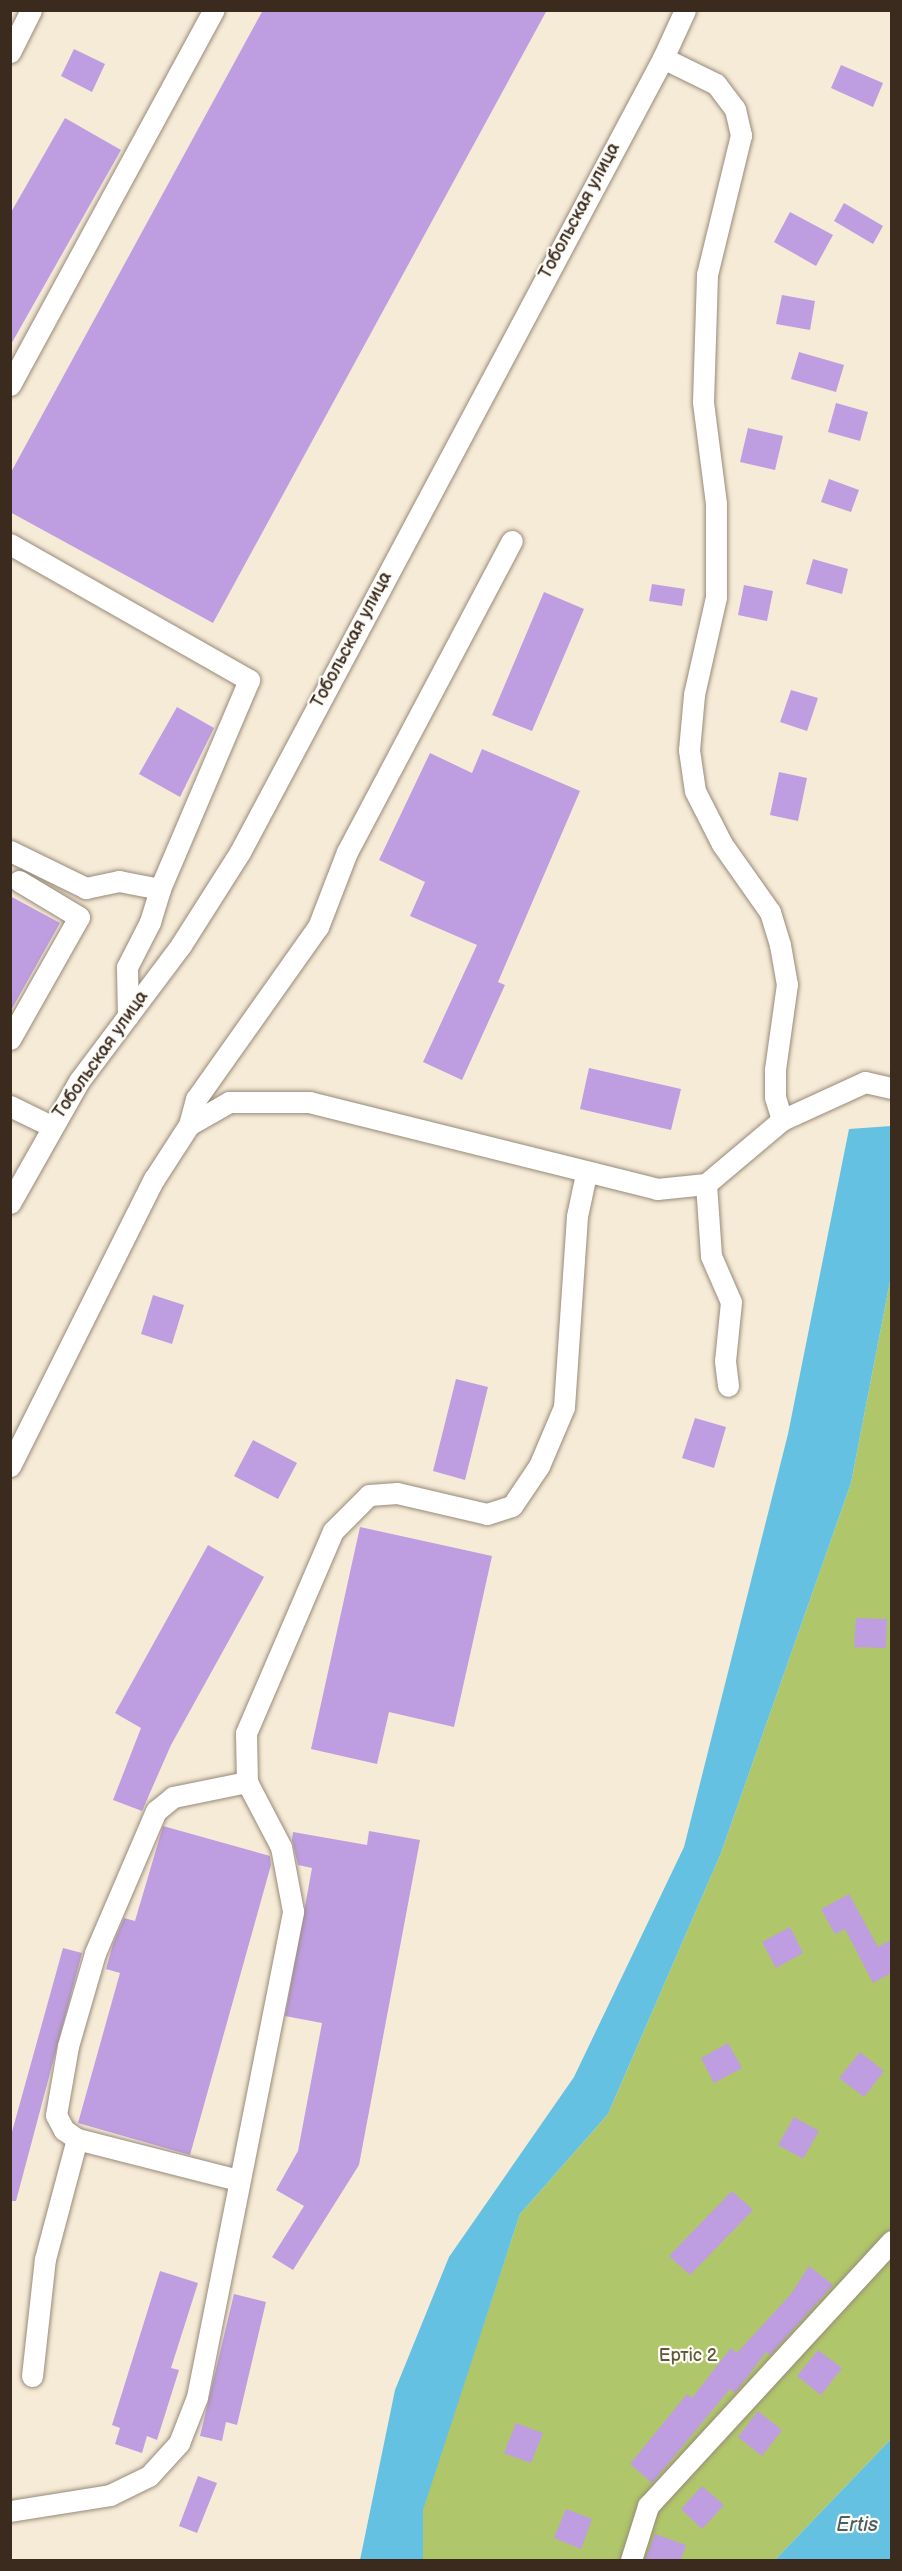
<!DOCTYPE html>
<meta charset="utf-8">
<style>
body{margin:0}
#map{position:relative;width:902px;height:2571px;overflow:hidden;background:#f6ebd7;font-family:"Balsamiq Sans",sans-serif}
div>[style]{position:absolute}
.green>*{inset:0;background:#b0c66a}
.water>*{inset:0;background:#64c1e2}
.building>*{inset:0;background:#be9ee0}
.roads{filter:drop-shadow(0 0 2px #988a7a) drop-shadow(0 0 2px #988a7a)}
.minor>*{height:21px;margin:-10.5px;padding:0 10.5px;transform-origin:10.5px;border-radius:10.5px;background:#fff}
span{translate:-50% -50%;white-space:nowrap;text-align:center;line-height:1.15;-webkit-text-stroke:4.5px #fdfcf7;paint-order:stroke}
.street-label{font-size:18px;color:#3b2a1e}
.park-label{font-size:18px;color:#5e5935}
.water-label{font-size:20px;color:#495f63;font-style:italic}
.frame{position:absolute;inset:0;border:12px solid #3b2a1e;pointer-events:none}
</style>
<div id="map">
<div class="green">
<i style="clip-path:polygon(891px 1276px,891px 2439px,775px 2560px,423px 2560px,422px 2510px,520px 2214px,608px 2114px,721px 1853px,851px 1483px)"></i>
</div>
<div class="water">
<i style="clip-path:polygon(891px 1126px,891px 1276px,851px 1483px,721px 1853px,608px 2114px,520px 2214px,423px 2510px,423px 2560px,360px 2560px,395px 2390px,449px 2257px,574px 2077px,684px 1847px,788px 1434px,849px 1129px)"></i>
<i style="clip-path:polygon(891px 2439px,891px 2560px,775px 2560px)"></i>
</div>
<div class="building">
<i style="clip-path:polygon(263px 10px,547px 10px,213px 623px,10px 512px,10px 474px)"></i>
<i style="clip-path:polygon(74px 49px,105px 64px,92px 92px,61px 76px)"></i>
<i style="clip-path:polygon(841px 65px,883px 83px,873px 107px,831px 88px)"></i>
<i style="clip-path:polygon(65px 118px,121px 150px,10px 346px,10px 214px)"></i>
<i style="clip-path:polygon(844px 203px,883px 226px,873px 244px,834px 221px)"></i>
<i style="clip-path:polygon(790px 212px,833px 235px,816px 266px,774px 242px)"></i>
<i style="clip-path:polygon(782px 295px,815px 301px,810px 330px,776px 324px)"></i>
<i style="clip-path:polygon(799px 352px,844px 365px,836px 392px,791px 379px)"></i>
<i style="clip-path:polygon(836px 403px,868px 412px,860px 441px,828px 432px)"></i>
<i style="clip-path:polygon(748px 428px,783px 436px,775px 470px,740px 462px)"></i>
<i style="clip-path:polygon(829px 479px,859px 490px,851px 512px,821px 502px)"></i>
<i style="clip-path:polygon(813px 559px,848px 569px,842px 594px,806px 584px)"></i>
<i style="clip-path:polygon(652px 584px,685px 589px,682px 606px,649px 601px)"></i>
<i style="clip-path:polygon(744px 585px,773px 591px,767px 621px,738px 615px)"></i>
<i style="clip-path:polygon(544px 592px,584px 609px,532px 731px,492px 715px)"></i>
<i style="clip-path:polygon(791px 690px,818px 698px,807px 731px,780px 722px)"></i>
<i style="clip-path:polygon(177px 707px,214px 728px,180px 797px,139px 774px)"></i>
<i style="clip-path:polygon(482px 749px,580px 791px,498px 982px,505px 985px,462px 1080px,423px 1062px,477px 945px,410px 916px,425px 882px,379px 860px,430px 753px,472px 773px)"></i>
<i style="clip-path:polygon(779px 772px,807px 778px,798px 821px,770px 815px)"></i>
<i style="clip-path:polygon(10px 896px,60px 923px,10px 1012px)"></i>
<i style="clip-path:polygon(589px 1068px,681px 1089px,671px 1130px,580px 1109px)"></i>
<i style="clip-path:polygon(153px 1295px,184px 1305px,172px 1344px,141px 1334px)"></i>
<i style="clip-path:polygon(456px 1379px,488px 1387px,465px 1480px,433px 1471px)"></i>
<i style="clip-path:polygon(695px 1418px,726px 1427px,714px 1468px,682px 1458px)"></i>
<i style="clip-path:polygon(253px 1440px,297px 1463px,278px 1499px,234px 1476px)"></i>
<i style="clip-path:polygon(360px 1527px,492px 1556px,454px 1727px,389px 1712px,377px 1764px,311px 1749px)"></i>
<i style="clip-path:polygon(208px 1545px,264px 1577px,171px 1745px,142px 1811px,113px 1800px,141px 1728px,115px 1713px)"></i>
<i style="clip-path:polygon(856px 1618px,887px 1619px,886px 1648px,854px 1647px)"></i>
<i style="clip-path:polygon(163px 1826px,270px 1856px,271px 1865px,190px 2155px,78px 2123px,120px 1973px,106px 1969px,113px 1944px,124px 1918px,135px 1921px)"></i>
<i style="clip-path:polygon(369px 1831px,420px 1840px,359px 2165px,293px 2270px,272px 2257px,304px 2206px,276px 2190px,298px 2151px,322px 2023px,285px 2016px,312px 1868px,298px 1865px,292px 1840px,293px 1832px,367px 1845px)"></i>
<i style="clip-path:polygon(849px 1894px,878px 1947px,891px 1940px,891px 1973px,873px 1983px,845px 1929px,835px 1934px,821px 1909px)"></i>
<i style="clip-path:polygon(790px 1927px,803px 1953px,776px 1968px,762px 1942px)"></i>
<i style="clip-path:polygon(63px 1948px,82px 1953px,16px 2201px,10px 2201px,10px 2139px)"></i>
<i style="clip-path:polygon(728px 2043px,742px 2068px,714px 2083px,701px 2058px)"></i>
<i style="clip-path:polygon(860px 2052px,884px 2071px,864px 2097px,839px 2078px)"></i>
<i style="clip-path:polygon(794px 2117px,819px 2131px,803px 2159px,778px 2145px)"></i>
<i style="clip-path:polygon(732px 2191px,753px 2210px,690px 2275px,669px 2256px)"></i>
<i style="clip-path:polygon(809px 2266px,833px 2285px,770px 2355px,766px 2352px,735px 2393px,730px 2389px,652px 2483px,630px 2464px,687px 2394px,692px 2398px,731px 2348px,737px 2353px,791px 2294px)"></i>
<i style="clip-path:polygon(160px 2271px,198px 2283px,171px 2368px,179px 2370px,157px 2440px,147px 2436px,142px 2453px,115px 2444px,120px 2428px,112px 2425px)"></i>
<i style="clip-path:polygon(234px 2294px,266px 2302px,237px 2425px,226px 2422px,222px 2441px,200px 2436px)"></i>
<i style="clip-path:polygon(818px 2350px,842px 2368px,821px 2395px,797px 2376px)"></i>
<i style="clip-path:polygon(758px 2411px,782px 2430px,762px 2456px,738px 2437px)"></i>
<i style="clip-path:polygon(516px 2423px,543px 2433px,531px 2463px,504px 2453px)"></i>
<i style="clip-path:polygon(198px 2476px,217px 2483px,197px 2533px,179px 2526px)"></i>
<i style="clip-path:polygon(702px 2486px,724px 2505px,702px 2529px,681px 2509px)"></i>
<i style="clip-path:polygon(566px 2509px,592px 2519px,581px 2549px,554px 2538px)"></i>
<i style="clip-path:polygon(655px 2534px,686px 2545px,681px 2560px,645px 2560px)"></i>
</div>
<div class="roads">
<div class="minor">
<i style="left:10px;top:52px;width:47px;rotate:-63.4deg"></i>
<i style="left:663px;top:58px;width:59px;rotate:26.1deg"></i>
<i style="left:716px;top:84px;width:31px;rotate:53deg"></i>
<i style="left:735px;top:109px;width:27px;rotate:77deg"></i>
<i style="left:741px;top:135px;width:144px;rotate:103.7deg"></i>
<i style="left:707px;top:275px;width:127px;rotate:91.8deg"></i>
<i style="left:703px;top:402px;width:103px;rotate:82.7deg"></i>
<i style="left:716px;top:504px;width:93px;rotate:90deg"></i>
<i style="left:716px;top:597px;width:100px;rotate:102.7deg"></i>
<i style="left:694px;top:695px;width:55px;rotate:95.2deg"></i>
<i style="left:689px;top:750px;width:41px;rotate:81.7deg"></i>
<i style="left:695px;top:791px;width:59px;rotate:63deg"></i>
<i style="left:722px;top:844px;width:83px;rotate:54.8deg"></i>
<i style="left:770px;top:912px;width:34px;rotate:73deg"></i>
<i style="left:780px;top:945px;width:40px;rotate:80deg"></i>
<i style="left:787px;top:984px;width:86px;rotate:98deg"></i>
<i style="left:775px;top:1069px;width:28px;rotate:90deg"></i>
<i style="left:775px;top:1097px;width:24px;rotate:73deg"></i>
<i style="left:10px;top:385px;width:427px;rotate:-61.5deg"></i>
<i style="left:10px;top:544px;width:275px;rotate:29.6deg"></i>
<i style="left:249px;top:680px;width:227px;rotate:113.1deg"></i>
<i style="left:160px;top:889px;width:42px;rotate:-169deg"></i>
<i style="left:119px;top:881px;width:34px;rotate:168deg"></i>
<i style="left:86px;top:888px;width:85px;rotate:-154deg"></i>
<i style="left:128px;top:1016px;width:49px;rotate:-91.2deg"></i>
<i style="left:127px;top:967px;width:51px;rotate:-62.9deg"></i>
<i style="left:150px;top:922px;width:34px;rotate:-73deg"></i>
<i style="left:10px;top:1039px;width:140px;rotate:-60.5deg"></i>
<i style="left:79px;top:917px;width:70px;rotate:-149deg"></i>
<i style="left:10px;top:1106px;width:46px;rotate:26deg"></i>
<i style="left:189px;top:1125px;width:27px;rotate:-75deg"></i>
<i style="left:196px;top:1099px;width:211px;rotate:-54.7deg"></i>
<i style="left:318px;top:927px;width:80px;rotate:-68.9deg"></i>
<i style="left:347px;top:852px;width:352px;rotate:-62.1deg"></i>
<i style="left:706px;top:1184px;width:72px;rotate:86deg"></i>
<i style="left:711px;top:1256px;width:50px;rotate:66.5deg"></i>
<i style="left:731px;top:1302px;width:59px;rotate:95.8deg"></i>
<i style="left:725px;top:1361px;width:25px;rotate:83deg"></i>
<i style="left:10px;top:1203px;width:140px;rotate:-60.5deg"></i>
<i style="left:79px;top:1081px;width:170px;rotate:-53.1deg"></i>
<i style="left:181px;top:945px;width:110px;rotate:-57.6deg"></i>
<i style="left:240px;top:852px;width:900px;rotate:-61.95deg"></i>
<i style="left:663px;top:58px;width:53px;rotate:-65.4deg"></i>
<i style="left:10px;top:1466px;width:321px;rotate:-63.4deg"></i>
<i style="left:154px;top:1179px;width:64px;rotate:-57.1deg"></i>
<i style="left:189px;top:1125px;width:46px;rotate:-29.9deg"></i>
<i style="left:229px;top:1102px;width:80px"></i>
<i style="left:309px;top:1102px;width:359px;rotate:14deg"></i>
<i style="left:657px;top:1189px;width:49px;rotate:-5.8deg"></i>
<i style="left:706px;top:1184px;width:99px;rotate:-40.1deg"></i>
<i style="left:782px;top:1120px;width:91px;rotate:-24.6deg"></i>
<i style="left:865px;top:1082px;width:28px;rotate:13deg"></i>
<i style="left:238px;top:2180px;width:166px;rotate:-165.7deg"></i>
<i style="left:77px;top:2139px;width:16px;rotate:-145deg"></i>
<i style="left:64px;top:2130px;width:17px;rotate:-118deg"></i>
<i style="left:56px;top:2115px;width:70px;rotate:-80.1deg"></i>
<i style="left:68px;top:2046px;width:97px;rotate:-73.8deg"></i>
<i style="left:95px;top:1953px;width:155px;rotate:-66.8deg"></i>
<i style="left:156px;top:1811px;width:22px;rotate:-39deg"></i>
<i style="left:173px;top:1797px;width:76px;rotate:-11.5deg"></i>
<i style="left:32px;top:2376px;width:118px;rotate:-83.7deg"></i>
<i style="left:45px;top:2259px;width:124px;rotate:-75.1deg"></i>
<i style="left:10px;top:2511px;width:101px;rotate:-9.1deg"></i>
<i style="left:110px;top:2495px;width:43px;rotate:-26deg"></i>
<i style="left:149px;top:2476px;width:45px;rotate:-47.7deg"></i>
<i style="left:179px;top:2443px;width:49px;rotate:-68.6deg"></i>
<i style="left:197px;top:2397px;width:495px;rotate:-78.8deg"></i>
<i style="left:293px;top:1911px;width:65px;rotate:-100.6deg"></i>
<i style="left:281px;top:1847px;width:73px;rotate:-117.6deg"></i>
<i style="left:247px;top:1782px;width:49px;rotate:-91.2deg"></i>
<i style="left:246px;top:1733px;width:220px;rotate:-66.7deg"></i>
<i style="left:333px;top:1531px;width:51px;rotate:-45deg"></i>
<i style="left:369px;top:1495px;width:28px;rotate:-4deg"></i>
<i style="left:397px;top:1493px;width:92px;rotate:13.1deg"></i>
<i style="left:487px;top:1514px;width:26px;rotate:-18deg"></i>
<i style="left:512px;top:1506px;width:48px;rotate:-56deg"></i>
<i style="left:539px;top:1466px;width:64px;rotate:-67deg"></i>
<i style="left:564px;top:1407px;width:191px;rotate:-86.1deg"></i>
<i style="left:577px;top:1216px;width:43px;rotate:-77.9deg"></i>
<i style="left:631px;top:2560px;width:57px;rotate:-72.5deg"></i>
<i style="left:648px;top:2506px;width:360px;rotate:-47.4deg"></i>
</div>
</div>
<div class="street-label">
<span style="left:580px;top:211px;rotate:-62deg">Тобольская улица</span>
<span style="left:352px;top:640px;rotate:-62deg">Тобольская улица</span>
<span style="left:101px;top:1055px;rotate:-55deg">Тобольская улица</span>
</div>
<div class="park-label">
<span style="left:688px;top:2356px">Ертіс 2</span>
</div>
<div class="water-label">
<span style="left:857px;top:2525px">Ertis</span>
</div>
<div class="frame"></div>
</div>
